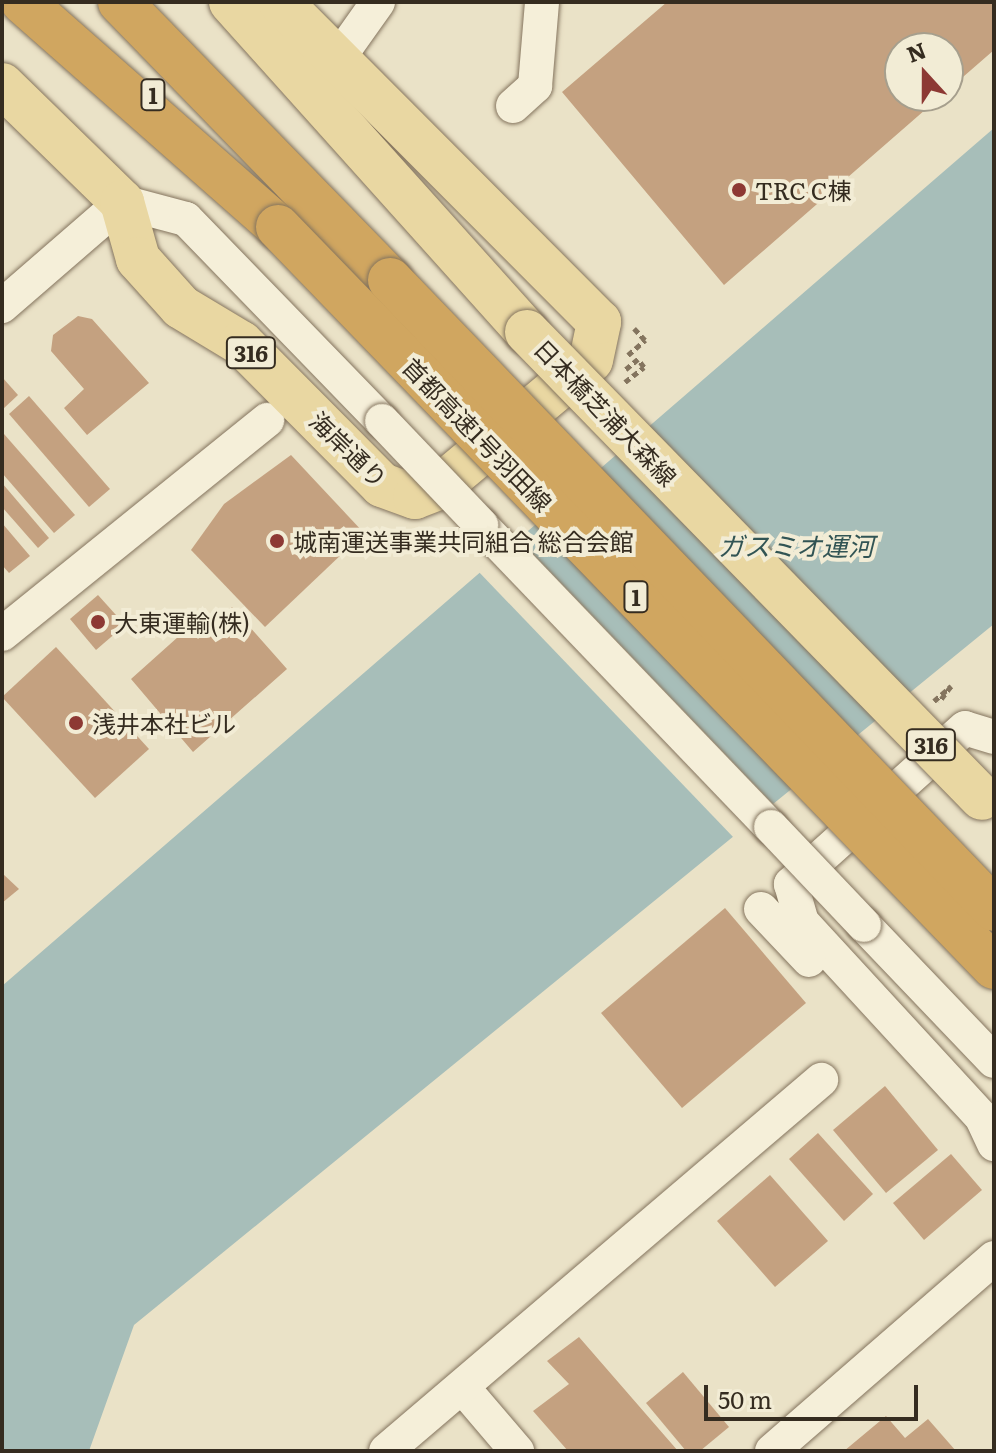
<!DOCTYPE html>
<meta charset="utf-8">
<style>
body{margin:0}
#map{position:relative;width:996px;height:1453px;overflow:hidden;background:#eae2c7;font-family:Literata,"Noto Sans JP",serif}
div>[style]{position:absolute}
.water>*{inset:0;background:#a7beb9}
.pier>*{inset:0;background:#eae2c7}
.building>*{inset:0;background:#c4a180}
.path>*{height:5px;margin-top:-2.5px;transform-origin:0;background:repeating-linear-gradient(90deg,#84745e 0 6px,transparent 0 10px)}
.roads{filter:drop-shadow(0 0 2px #84745e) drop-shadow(0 0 2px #84745e)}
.minor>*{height:34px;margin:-17px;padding:0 17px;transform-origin:17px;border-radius:17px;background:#f5efd9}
.major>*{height:44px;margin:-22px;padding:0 22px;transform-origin:22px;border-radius:22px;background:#e9d7a2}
.highway>*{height:44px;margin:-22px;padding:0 22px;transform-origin:22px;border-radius:22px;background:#d0a660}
.bridges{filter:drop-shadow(0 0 2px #84745e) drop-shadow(0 0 2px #84745e)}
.minor-bridge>*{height:34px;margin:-17px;padding:0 17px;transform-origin:17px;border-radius:17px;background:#f5efd9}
.major-bridge>*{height:44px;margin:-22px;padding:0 22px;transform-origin:22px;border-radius:22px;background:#e9d7a2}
.highway-bridge>*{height:44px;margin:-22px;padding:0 22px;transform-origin:22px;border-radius:22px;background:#d0a660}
.dots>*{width:22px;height:22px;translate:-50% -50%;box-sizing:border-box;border:4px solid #f2ecd5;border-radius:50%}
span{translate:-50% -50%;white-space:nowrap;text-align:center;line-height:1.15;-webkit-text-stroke:8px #f2ecd5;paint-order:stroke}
.shield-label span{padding:2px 6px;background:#f2ecd5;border:2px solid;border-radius:6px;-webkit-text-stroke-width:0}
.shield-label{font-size:22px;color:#352c20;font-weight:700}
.poi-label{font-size:24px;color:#352c20}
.left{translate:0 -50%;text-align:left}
.street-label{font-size:24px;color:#352c20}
.water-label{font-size:26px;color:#315454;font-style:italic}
.frame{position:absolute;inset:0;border:4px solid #352c20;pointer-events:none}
.north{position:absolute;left:884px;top:32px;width:80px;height:80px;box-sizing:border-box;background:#f2ecd5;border:2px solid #a69f8d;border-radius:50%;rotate:339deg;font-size:22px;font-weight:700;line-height:32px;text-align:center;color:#352c20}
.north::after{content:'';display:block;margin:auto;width:28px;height:36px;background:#8d3934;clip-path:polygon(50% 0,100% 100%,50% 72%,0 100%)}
.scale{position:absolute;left:704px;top:1385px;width:214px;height:36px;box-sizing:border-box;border:4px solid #352c20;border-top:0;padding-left:10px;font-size:24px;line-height:28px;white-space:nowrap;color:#352c20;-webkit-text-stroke:6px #f2ecd5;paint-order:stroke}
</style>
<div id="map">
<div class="water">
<i style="clip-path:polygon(994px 128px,994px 624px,134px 1325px,89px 1451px,2px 1451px,2px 986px)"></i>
</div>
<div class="pier">
<i style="clip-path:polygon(516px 536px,776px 807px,736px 840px,477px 570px)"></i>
</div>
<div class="building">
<i style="clip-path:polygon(667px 2px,994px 2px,994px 50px,948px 90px,948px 48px,900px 48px,900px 96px,941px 96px,724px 285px,562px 92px)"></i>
<i style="clip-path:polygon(78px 316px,92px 319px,149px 383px,87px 435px,64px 408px,84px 389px,51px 351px,53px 335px)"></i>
<i style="clip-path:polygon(2px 377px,18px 395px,2px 410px)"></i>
<i style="clip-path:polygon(29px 396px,110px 489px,89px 507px,9px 414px)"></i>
<i style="clip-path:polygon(4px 434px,75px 515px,54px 533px,2px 473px)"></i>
<i style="clip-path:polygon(291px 455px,364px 533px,265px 627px,191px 550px,224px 504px)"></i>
<i style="clip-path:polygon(2px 483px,49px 538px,38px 548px,2px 507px)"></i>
<i style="clip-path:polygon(2px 523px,30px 556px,9px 573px,2px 565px)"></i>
<i style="clip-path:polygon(98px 595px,125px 625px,96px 650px,70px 619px)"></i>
<i style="clip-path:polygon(232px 607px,287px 669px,193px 752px,131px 679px,188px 628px,198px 639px)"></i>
<i style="clip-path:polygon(56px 647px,149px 749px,95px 798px,2px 697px)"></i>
<i style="clip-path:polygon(2px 873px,19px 889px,2px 903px)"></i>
<i style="clip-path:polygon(725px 908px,806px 1003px,682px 1108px,601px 1013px)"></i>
<i style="clip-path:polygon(885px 1086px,938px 1150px,886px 1193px,833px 1130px)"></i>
<i style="clip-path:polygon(818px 1133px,873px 1194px,844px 1221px,789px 1159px)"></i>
<i style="clip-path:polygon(951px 1154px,982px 1190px,924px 1240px,893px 1203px)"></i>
<i style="clip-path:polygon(770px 1175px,828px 1241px,775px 1287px,717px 1221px)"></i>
<i style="clip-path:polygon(579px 1337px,678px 1451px,568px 1451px,533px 1411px,569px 1384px,547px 1361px)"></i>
<i style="clip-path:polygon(683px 1372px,729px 1427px,700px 1451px,686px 1451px,646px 1403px)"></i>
<i style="clip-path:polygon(886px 1416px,905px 1438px,928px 1419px,956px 1451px,844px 1451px)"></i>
</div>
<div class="path">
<i style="left:628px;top:355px;width:23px;rotate:-41deg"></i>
<i style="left:645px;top:340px;width:16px;rotate:-133deg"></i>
<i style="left:625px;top:382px;width:24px;rotate:-38deg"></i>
<i style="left:644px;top:367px;width:10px;rotate:-127deg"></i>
<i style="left:638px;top:359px;width:16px;rotate:140deg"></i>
<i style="left:934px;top:701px;width:23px;rotate:-41deg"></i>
<i style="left:951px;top:686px;width:20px;rotate:127deg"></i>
</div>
<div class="roads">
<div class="minor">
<i style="left:334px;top:81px;width:21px;rotate:-82deg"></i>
<i style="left:337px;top:60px;width:71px;rotate:-54.7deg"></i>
<i style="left:513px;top:106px;width:30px;rotate:-42deg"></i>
<i style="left:535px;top:86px;width:84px;rotate:-85.2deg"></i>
<i style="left:2px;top:306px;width:159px;rotate:-40.9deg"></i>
<i style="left:122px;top:202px;width:66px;rotate:14.9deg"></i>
<i style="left:186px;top:219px;width:281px;rotate:45.9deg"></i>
<i style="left:481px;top:525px;width:419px;rotate:46.2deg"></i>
<i style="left:2px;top:634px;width:341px;rotate:-38.9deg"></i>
<i style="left:994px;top:737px;width:30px;rotate:-163deg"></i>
<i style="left:965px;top:728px;width:234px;rotate:138.1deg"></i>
<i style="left:791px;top:884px;width:40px;rotate:74deg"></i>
<i style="left:802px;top:922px;width:266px;rotate:47.4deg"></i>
<i style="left:982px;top:1118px;width:29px;rotate:65deg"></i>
<i style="left:761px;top:909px;width:70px;rotate:46.7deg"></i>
<i style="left:864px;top:925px;width:188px;rotate:46.3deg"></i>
<i style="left:464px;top:1389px;width:82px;rotate:49.5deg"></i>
<i style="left:386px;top:1451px;width:572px;rotate:-40.46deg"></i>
<i style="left:772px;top:1451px;width:294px;rotate:-41deg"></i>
</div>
<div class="major">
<i style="left:231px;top:2px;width:443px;rotate:48.1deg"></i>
<i style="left:2px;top:85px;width:168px;rotate:44.3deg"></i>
<i style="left:122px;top:202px;width:59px;rotate:74.3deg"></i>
<i style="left:138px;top:259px;width:64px;rotate:48.1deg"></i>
<i style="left:181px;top:307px;width:70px;rotate:31deg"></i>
<i style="left:241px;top:343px;width:200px;rotate:45.2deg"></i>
<i style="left:382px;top:485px;width:35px;rotate:20deg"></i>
<i style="left:415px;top:497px;width:25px;rotate:-21deg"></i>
<i style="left:438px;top:488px;width:199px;rotate:-39.9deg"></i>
<i style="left:591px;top:360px;width:39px;rotate:-78deg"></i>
<i style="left:599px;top:322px;width:452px;rotate:-134.9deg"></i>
</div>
<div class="highway">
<i style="left:23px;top:2px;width:340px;rotate:41.4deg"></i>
<i style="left:120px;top:2px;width:388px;rotate:45.8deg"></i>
</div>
</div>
<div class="bridges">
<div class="minor-bridge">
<i style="left:382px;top:421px;width:144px;rotate:46.4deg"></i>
<i style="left:771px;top:827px;width:135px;rotate:46.5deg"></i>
</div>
<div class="major-bridge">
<i style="left:527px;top:332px;width:651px;rotate:45.68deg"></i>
</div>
<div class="highway-bridge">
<i style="left:278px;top:227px;width:1030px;rotate:45.94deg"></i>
<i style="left:390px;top:280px;width:872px;rotate:46.16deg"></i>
</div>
</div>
<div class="dots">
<i style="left:739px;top:190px;background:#8d3934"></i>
<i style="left:277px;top:541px;background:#8d3934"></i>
<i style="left:98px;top:622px;background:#8d3934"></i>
<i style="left:76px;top:723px;background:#8d3934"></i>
</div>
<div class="shield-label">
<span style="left:153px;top:95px">1</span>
<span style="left:251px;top:353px">316</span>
<span style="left:636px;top:597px">1</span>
<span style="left:931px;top:745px">316</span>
</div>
<div class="poi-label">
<span class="left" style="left:755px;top:190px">TRC C棟</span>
<span class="left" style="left:293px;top:541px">城南運送事業共同組合 総合会館</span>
<span class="left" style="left:114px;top:622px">大東運輸(株)</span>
<span class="left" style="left:92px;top:723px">浅井本社ビル</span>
</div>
<div class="street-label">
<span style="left:606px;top:412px;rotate:46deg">日本橋芝浦大森線</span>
<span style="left:478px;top:434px;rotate:46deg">首都高速1号羽田線</span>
<span style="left:349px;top:449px;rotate:44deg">海岸通り</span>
</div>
<div class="water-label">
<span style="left:796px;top:545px">ガスミオ運河</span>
</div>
<div class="frame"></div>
<div class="north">N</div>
<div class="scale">50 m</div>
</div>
